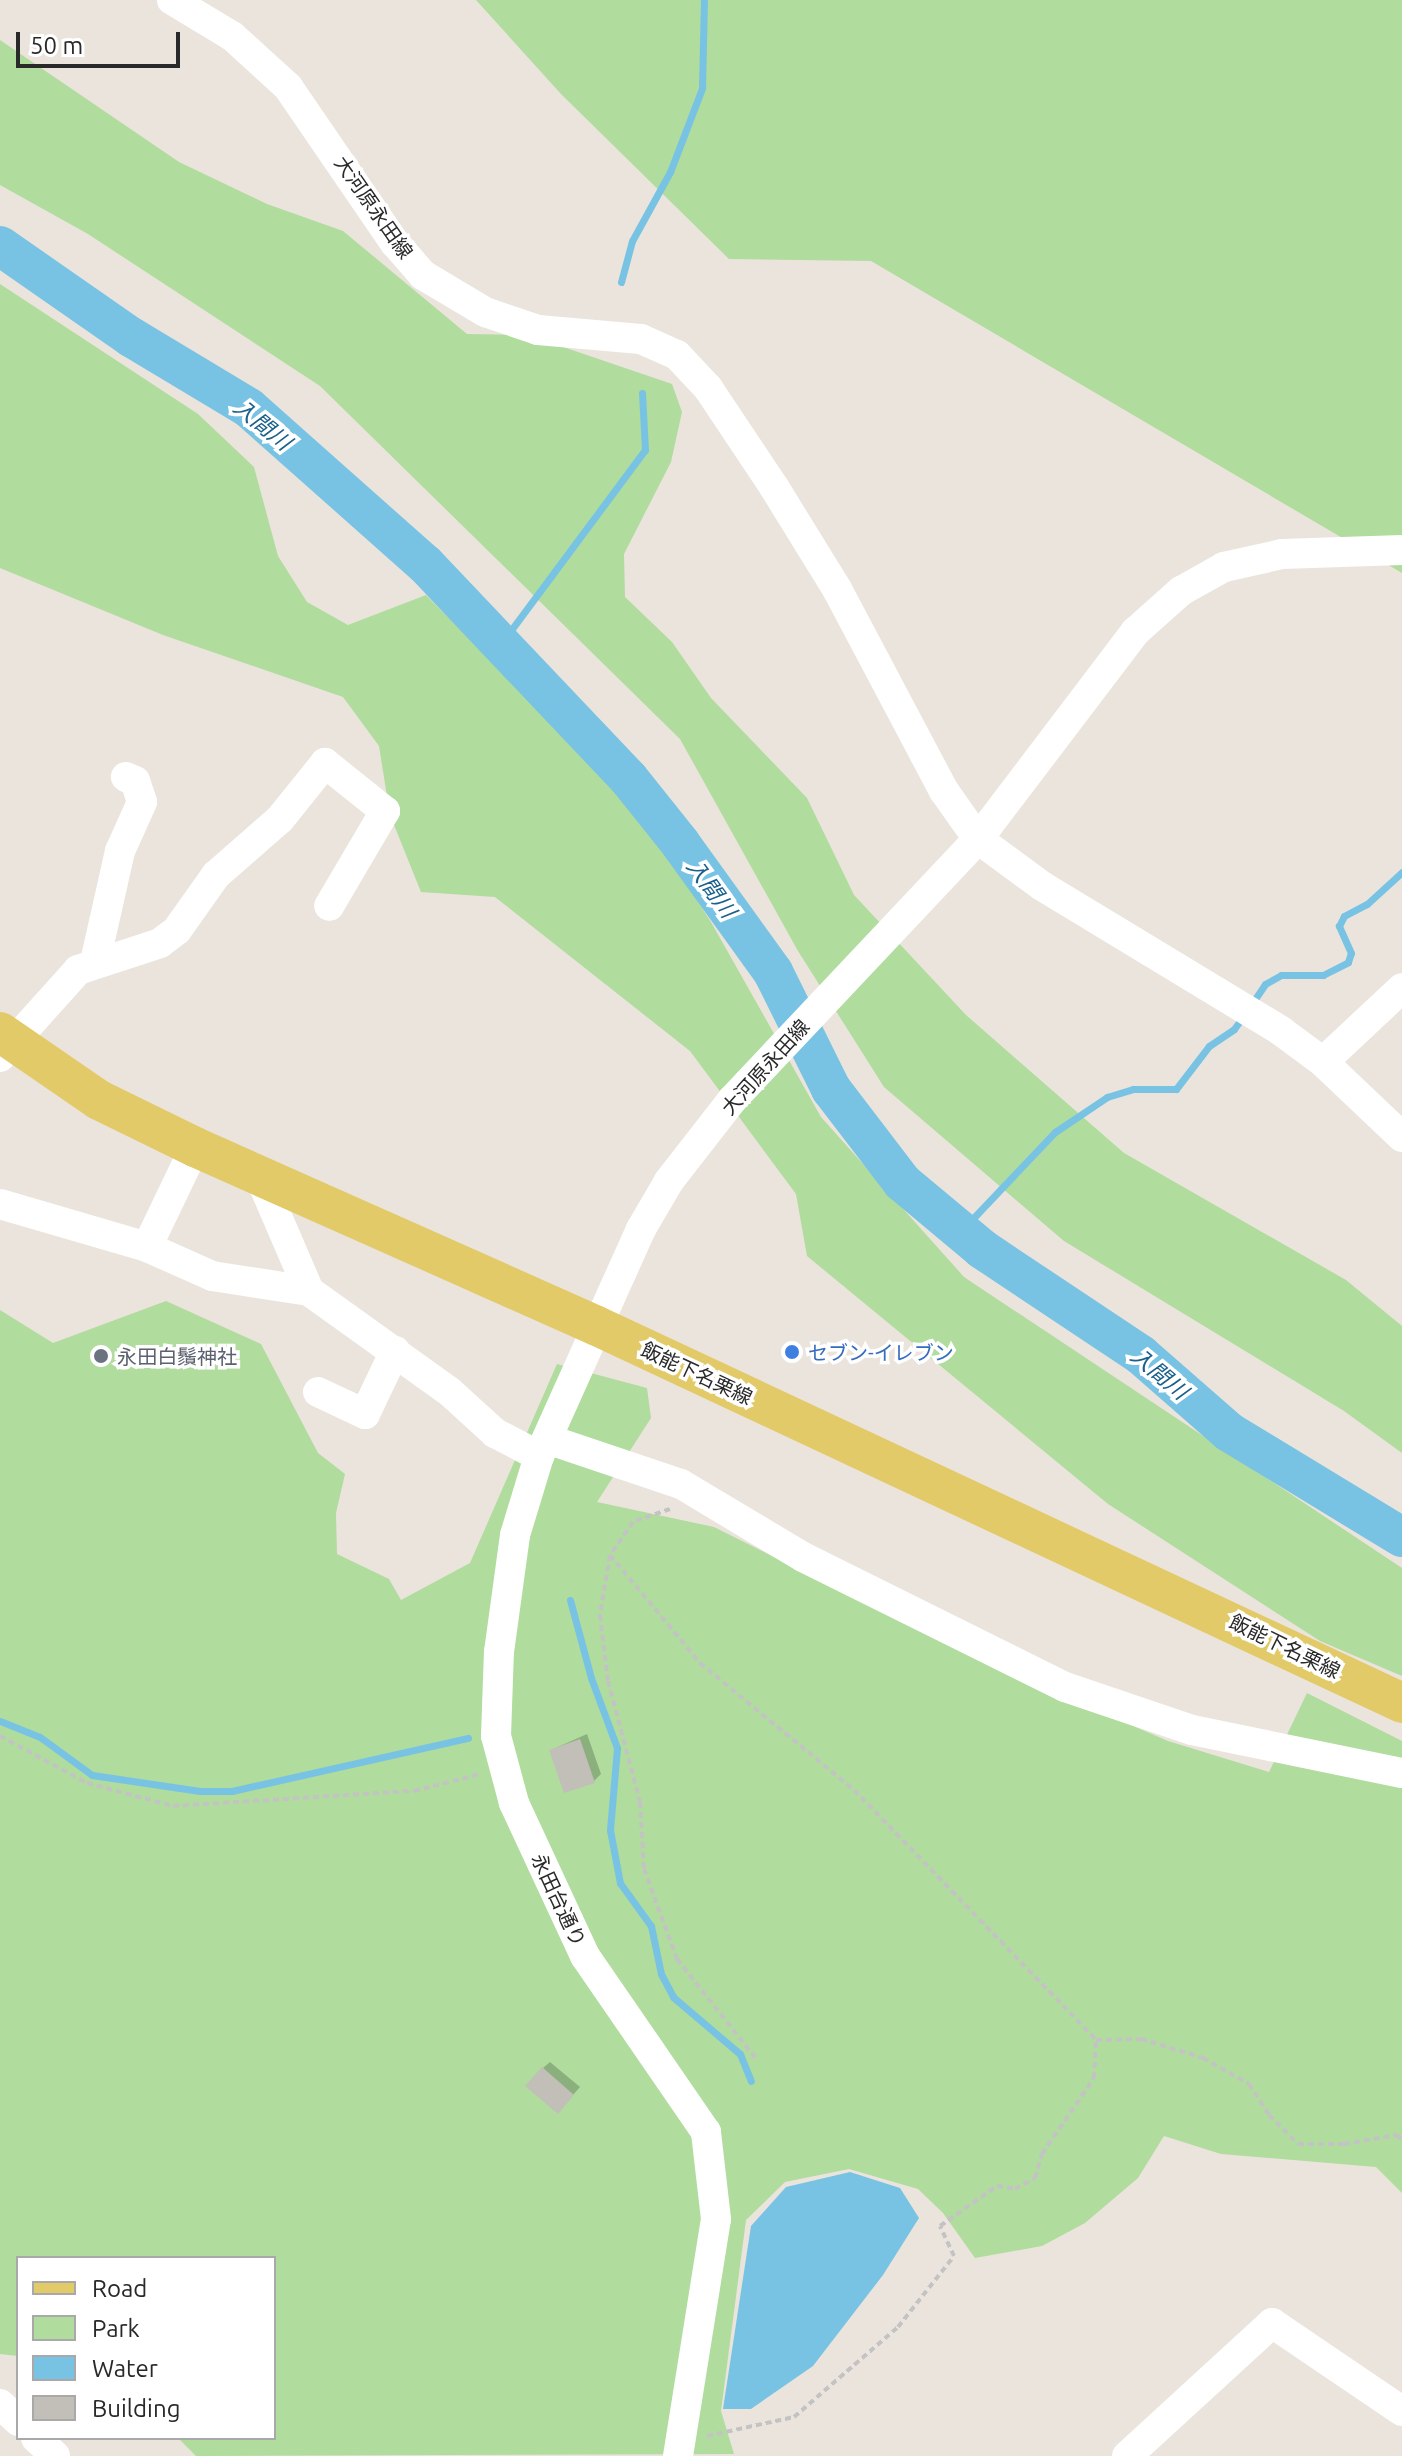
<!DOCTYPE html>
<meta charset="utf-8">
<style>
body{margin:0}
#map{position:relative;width:1402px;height:2456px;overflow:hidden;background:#eae4dc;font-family:Ubuntu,"Noto Sans JP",sans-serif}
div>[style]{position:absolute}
.green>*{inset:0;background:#b0dc9d}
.water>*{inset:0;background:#78c3e3}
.shadow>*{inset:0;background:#0003}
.stream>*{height:7px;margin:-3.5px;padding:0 3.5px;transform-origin:3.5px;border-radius:3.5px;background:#78c3e3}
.river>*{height:40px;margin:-20px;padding:0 20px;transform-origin:20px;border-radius:20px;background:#78c3e3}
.building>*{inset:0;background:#c2beb8}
.path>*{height:4px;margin-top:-2px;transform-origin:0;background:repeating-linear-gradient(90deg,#c3c3c3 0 6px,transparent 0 10px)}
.minor>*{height:30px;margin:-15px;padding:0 15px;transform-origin:15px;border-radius:15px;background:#fff}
.major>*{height:40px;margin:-20px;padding:0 20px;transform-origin:20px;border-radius:20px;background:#e3ca68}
.dots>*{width:22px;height:22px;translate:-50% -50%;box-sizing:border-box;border:4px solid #fff;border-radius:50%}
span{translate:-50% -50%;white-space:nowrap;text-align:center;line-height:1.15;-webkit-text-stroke:7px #fff;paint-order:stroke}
.street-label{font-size:20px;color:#292929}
.shop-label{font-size:20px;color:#366cbe}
.left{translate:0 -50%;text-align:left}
.worship-label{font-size:20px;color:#5b616d}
.water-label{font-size:22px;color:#1a618c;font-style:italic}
.legend{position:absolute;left:16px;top:2256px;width:260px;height:184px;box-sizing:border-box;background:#fff;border:2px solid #a9a9a9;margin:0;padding:10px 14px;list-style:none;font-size:24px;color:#292929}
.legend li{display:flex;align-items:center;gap:16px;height:40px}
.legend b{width:40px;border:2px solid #a9a9a9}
.scale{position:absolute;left:16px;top:32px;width:164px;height:36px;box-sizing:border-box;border:4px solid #292929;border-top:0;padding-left:10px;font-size:24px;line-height:28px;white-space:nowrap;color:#292929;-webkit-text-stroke:6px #fff;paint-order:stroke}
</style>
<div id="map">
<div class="green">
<i style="clip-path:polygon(476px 0,1402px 0,1402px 573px,871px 261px,729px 259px,561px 94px)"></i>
<i style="clip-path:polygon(0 40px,179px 162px,267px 204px,343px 231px,467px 334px,528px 335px,672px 384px,682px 412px,671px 462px,624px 554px,625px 597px,672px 642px,711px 698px,807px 798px,854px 895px,966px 1015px,1124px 1153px,1346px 1280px,1402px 1326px,1402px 1453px,1344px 1411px,1064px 1241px,884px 1087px,798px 951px,680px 739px,320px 386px,88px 234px,0 185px)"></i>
<i style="clip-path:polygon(0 284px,198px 414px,254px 467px,278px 556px,307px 602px,348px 625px,426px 595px,638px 808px,711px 922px,821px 1117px,964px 1277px,1402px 1568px,1402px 1676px,1320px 1641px,1108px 1504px,807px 1256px,796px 1194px,690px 1051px,495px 897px,421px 892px,390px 815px,379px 746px,343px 697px,163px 635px,0 568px)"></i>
<i style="clip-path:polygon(166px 1301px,261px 1344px,318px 1453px,345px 1474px,336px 1513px,337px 1554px,389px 1579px,401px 1600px,470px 1563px,557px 1364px,647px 1388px,651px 1418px,597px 1502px,714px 1527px,980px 1660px,1168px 1741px,1269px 1772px,1307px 1693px,1402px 1741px,1402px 2193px,1376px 2167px,1221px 2154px,1164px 2136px,1138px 2178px,1085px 2223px,1042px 2246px,975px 2258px,943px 2213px,918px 2189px,849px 2169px,785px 2182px,746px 2220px,721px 2411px,734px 2454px,196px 2456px,178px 2438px,274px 2438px,274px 2258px,18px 2258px,18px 2356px,0 2354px,0 1310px,53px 1343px)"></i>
</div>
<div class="water">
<i style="clip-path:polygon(850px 2172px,900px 2188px,919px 2218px,883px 2275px,813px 2366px,751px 2409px,723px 2409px,751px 2226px,786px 2187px)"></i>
</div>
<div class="shadow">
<i style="clip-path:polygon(587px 1734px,601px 1774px,594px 1781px,551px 1750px)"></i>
<i style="clip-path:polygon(550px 2062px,580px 2087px,565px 2104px,543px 2068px)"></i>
</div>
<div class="stream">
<i style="left:621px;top:282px;width:42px;rotate:-75deg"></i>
<i style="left:632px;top:241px;width:79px;rotate:-61.2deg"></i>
<i style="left:670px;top:172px;width:90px;rotate:-69.1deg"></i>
<i style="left:702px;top:88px;width:88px;rotate:-88.7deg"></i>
<i style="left:500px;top:645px;width:243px;rotate:-53.4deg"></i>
<i style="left:645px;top:450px;width:57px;rotate:-93deg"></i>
<i style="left:1251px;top:1005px;width:25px;rotate:-56deg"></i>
<i style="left:1265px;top:984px;width:18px;rotate:-29deg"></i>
<i style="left:1281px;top:975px;width:42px"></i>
<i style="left:1323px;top:975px;width:28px;rotate:-27deg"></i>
<i style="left:1348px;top:962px;width:9px;rotate:-72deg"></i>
<i style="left:1351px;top:953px;width:30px;rotate:-114deg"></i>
<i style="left:1339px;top:926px;width:11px;rotate:-63deg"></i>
<i style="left:1344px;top:916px;width:26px;rotate:-28deg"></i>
<i style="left:1367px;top:904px;width:47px;rotate:-42.4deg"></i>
<i style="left:960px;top:1232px;width:138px;rotate:-46.5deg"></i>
<i style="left:1055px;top:1132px;width:63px;rotate:-33.9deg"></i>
<i style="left:1107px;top:1097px;width:27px;rotate:-17deg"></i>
<i style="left:1133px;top:1089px;width:43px"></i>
<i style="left:1176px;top:1089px;width:54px;rotate:-52.5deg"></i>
<i style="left:1209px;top:1046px;width:30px;rotate:-34deg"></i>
<i style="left:1234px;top:1029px;width:17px;rotate:-54deg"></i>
<i style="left:570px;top:1600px;width:81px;rotate:74.9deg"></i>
<i style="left:591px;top:1678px;width:75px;rotate:69.6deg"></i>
<i style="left:617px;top:1748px;width:82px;rotate:94.9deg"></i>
<i style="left:610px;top:1830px;width:54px;rotate:79.3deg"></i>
<i style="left:620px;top:1883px;width:53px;rotate:54.2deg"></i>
<i style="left:651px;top:1926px;width:49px;rotate:78.2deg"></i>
<i style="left:661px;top:1974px;width:26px;rotate:62deg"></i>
<i style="left:673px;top:1997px;width:88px;rotate:40.4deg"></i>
<i style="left:740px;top:2054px;width:29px;rotate:68deg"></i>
<i style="left:0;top:1721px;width:43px;rotate:21.8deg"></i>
<i style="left:40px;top:1737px;width:64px;rotate:36.2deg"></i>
<i style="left:92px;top:1775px;width:109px;rotate:8.4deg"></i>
<i style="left:200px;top:1791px;width:32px"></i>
<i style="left:232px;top:1791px;width:242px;rotate:-12.7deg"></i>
</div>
<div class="river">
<i style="left:0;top:246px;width:160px;rotate:34.8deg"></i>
<i style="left:131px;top:337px;width:138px;rotate:31deg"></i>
<i style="left:249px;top:408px;width:235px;rotate:41.6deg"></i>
<i style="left:425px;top:564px;width:296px;rotate:46.5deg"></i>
<i style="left:629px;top:779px;width:82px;rotate:51.4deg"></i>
<i style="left:680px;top:843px;width:159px;rotate:54.2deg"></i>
<i style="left:773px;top:972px;width:131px;rotate:63.6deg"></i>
<i style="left:831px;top:1089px;width:117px;rotate:52.6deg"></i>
<i style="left:902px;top:1182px;width:104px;rotate:39.9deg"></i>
<i style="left:982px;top:1249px;width:191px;rotate:33.7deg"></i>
<i style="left:1141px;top:1355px;width:117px;rotate:41.2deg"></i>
<i style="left:1229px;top:1432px;width:202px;rotate:31.3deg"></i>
</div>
<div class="building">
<i style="clip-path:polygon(580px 1739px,595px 1783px,564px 1793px,549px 1750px)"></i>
<i style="clip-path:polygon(542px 2067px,574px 2095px,558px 2114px,525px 2086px)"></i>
</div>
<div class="path">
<i style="left:670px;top:1509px;width:39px;rotate:161deg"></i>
<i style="left:633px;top:1522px;width:40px;rotate:124.9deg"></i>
<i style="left:610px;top:1555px;width:61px;rotate:99.5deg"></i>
<i style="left:600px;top:1615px;width:66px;rotate:83.1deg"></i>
<i style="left:608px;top:1681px;width:125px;rotate:75.2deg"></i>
<i style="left:640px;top:1802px;width:67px;rotate:86.6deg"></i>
<i style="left:644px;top:1869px;width:96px;rotate:69.9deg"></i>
<i style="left:677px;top:1959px;width:129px;rotate:51.6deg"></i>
<i style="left:610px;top:1555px;width:141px;rotate:50.2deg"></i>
<i style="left:700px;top:1663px;width:200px;rotate:39.5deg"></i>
<i style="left:854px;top:1790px;width:348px;rotate:45.9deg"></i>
<i style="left:0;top:1736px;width:99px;rotate:28.4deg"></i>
<i style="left:87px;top:1783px;width:89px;rotate:15deg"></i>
<i style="left:173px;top:1806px;width:241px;rotate:-3.6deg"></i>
<i style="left:414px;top:1791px;width:68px;rotate:-14.4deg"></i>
<i style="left:707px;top:2436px;width:89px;rotate:-12.3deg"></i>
<i style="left:794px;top:2417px;width:138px;rotate:-40.9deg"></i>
<i style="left:898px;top:2327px;width:90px;rotate:-51.7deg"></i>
<i style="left:954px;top:2256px;width:33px;rotate:-115deg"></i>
<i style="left:940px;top:2226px;width:70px;rotate:-35.1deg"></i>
<i style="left:997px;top:2186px;width:18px;rotate:9deg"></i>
<i style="left:1015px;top:2189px;width:23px;rotate:-29deg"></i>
<i style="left:1035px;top:2178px;width:25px;rotate:-74deg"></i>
<i style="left:1042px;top:2154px;width:92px;rotate:-55.6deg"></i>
<i style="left:1094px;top:2078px;width:38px;rotate:-87deg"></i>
<i style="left:1096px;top:2040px;width:45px;rotate:-1.3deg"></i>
<i style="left:1141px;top:2039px;width:65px;rotate:17deg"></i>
<i style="left:1203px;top:2058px;width:53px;rotate:29.5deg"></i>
<i style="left:1249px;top:2084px;width:37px;rotate:57deg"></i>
<i style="left:1269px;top:2115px;width:41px;rotate:45deg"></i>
<i style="left:1298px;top:2144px;width:46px"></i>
<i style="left:1344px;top:2144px;width:54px;rotate:-9.6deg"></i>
<i style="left:1397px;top:2135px;width:7px;rotate:45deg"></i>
</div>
<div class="minor">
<i style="left:172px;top:0;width:70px;rotate:31deg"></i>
<i style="left:232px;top:36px;width:76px;rotate:42.3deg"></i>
<i style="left:288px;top:87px;width:189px;rotate:55.6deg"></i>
<i style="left:395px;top:243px;width:43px;rotate:48.8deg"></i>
<i style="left:423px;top:275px;width:72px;rotate:30.8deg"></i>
<i style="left:485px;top:312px;width:56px;rotate:18.8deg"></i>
<i style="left:538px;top:330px;width:103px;rotate:5deg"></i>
<i style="left:641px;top:339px;width:39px;rotate:24deg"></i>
<i style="left:677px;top:355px;width:45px;rotate:46.8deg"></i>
<i style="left:708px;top:388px;width:119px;rotate:56.3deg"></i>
<i style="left:774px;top:487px;width:120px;rotate:58.3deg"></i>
<i style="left:837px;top:589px;width:229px;rotate:62.1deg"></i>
<i style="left:944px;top:791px;width:59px;rotate:54.7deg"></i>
<i style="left:978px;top:839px;width:79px;rotate:36.3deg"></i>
<i style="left:1042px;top:886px;width:280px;rotate:31.2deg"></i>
<i style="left:1281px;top:1031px;width:52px;rotate:36.4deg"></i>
<i style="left:1323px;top:1062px;width:109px;rotate:43.5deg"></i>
<i style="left:95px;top:962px;width:114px;rotate:-77.3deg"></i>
<i style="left:120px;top:851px;width:54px;rotate:-65.8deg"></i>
<i style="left:142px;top:802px;width:22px;rotate:-108deg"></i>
<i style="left:135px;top:781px;width:10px;rotate:-156deg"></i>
<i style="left:0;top:1057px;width:117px;rotate:-48.1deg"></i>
<i style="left:78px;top:970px;width:86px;rotate:-18.2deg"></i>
<i style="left:160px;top:943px;width:21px;rotate:-37deg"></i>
<i style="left:177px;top:930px;width:67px;rotate:-54.7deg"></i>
<i style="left:216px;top:875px;width:85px;rotate:-41.2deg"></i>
<i style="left:280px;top:819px;width:72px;rotate:-51.2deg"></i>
<i style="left:325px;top:763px;width:77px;rotate:38.7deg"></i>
<i style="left:385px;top:811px;width:110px;rotate:120.5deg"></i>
<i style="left:1323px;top:1062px;width:108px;rotate:-43.1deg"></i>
<i style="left:260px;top:1177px;width:124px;rotate:66.7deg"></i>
<i style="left:309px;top:1291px;width:173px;rotate:35.6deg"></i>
<i style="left:450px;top:1392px;width:61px;rotate:42.3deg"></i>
<i style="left:495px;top:1433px;width:50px;rotate:27.6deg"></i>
<i style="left:0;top:1204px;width:153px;rotate:16.3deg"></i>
<i style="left:147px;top:1247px;width:71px;rotate:24deg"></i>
<i style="left:212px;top:1276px;width:98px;rotate:8.8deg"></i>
<i style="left:147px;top:1247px;width:111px;rotate:-64.4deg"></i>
<i style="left:318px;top:1392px;width:52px;rotate:25.1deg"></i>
<i style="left:365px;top:1414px;width:70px;rotate:-64.5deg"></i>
<i style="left:547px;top:1439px;width:141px;rotate:18.6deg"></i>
<i style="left:681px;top:1484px;width:142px;rotate:30.9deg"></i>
<i style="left:803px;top:1557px;width:292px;rotate:26.4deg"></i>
<i style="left:1065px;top:1687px;width:134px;rotate:18.7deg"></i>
<i style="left:1192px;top:1730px;width:214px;rotate:11.6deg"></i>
<i style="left:0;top:2404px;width:25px;rotate:43deg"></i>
<i style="left:36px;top:2438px;width:26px;rotate:43deg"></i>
<i style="left:678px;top:2456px;width:240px;rotate:-80.9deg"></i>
<i style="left:716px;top:2219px;width:88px;rotate:-96.6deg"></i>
<i style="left:706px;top:2132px;width:214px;rotate:-124.5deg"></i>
<i style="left:585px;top:1956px;width:169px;rotate:-114.9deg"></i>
<i style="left:514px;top:1803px;width:69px;rotate:-105deg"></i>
<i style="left:496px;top:1736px;width:84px;rotate:-88deg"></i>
<i style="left:499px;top:1652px;width:118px;rotate:-82.2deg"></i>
<i style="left:515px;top:1535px;width:83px;rotate:-73.1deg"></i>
<i style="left:539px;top:1456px;width:249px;rotate:-65.8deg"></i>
<i style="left:641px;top:1229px;width:56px;rotate:-59.7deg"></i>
<i style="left:669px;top:1181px;width:103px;rotate:-52.1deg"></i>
<i style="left:732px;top:1100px;width:359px;rotate:-46.7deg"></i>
<i style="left:978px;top:839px;width:260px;rotate:-52.8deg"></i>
<i style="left:1135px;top:632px;width:62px;rotate:-41.7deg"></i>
<i style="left:1181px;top:591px;width:49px;rotate:-29.2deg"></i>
<i style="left:1224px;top:567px;width:59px;rotate:-12.6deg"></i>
<i style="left:1282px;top:554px;width:120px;rotate:-1.9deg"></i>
<i style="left:1127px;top:2456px;width:197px;rotate:-42.5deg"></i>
<i style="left:1272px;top:2323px;width:157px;rotate:34.1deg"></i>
</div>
<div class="major">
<i style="left:0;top:1032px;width:120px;rotate:34.5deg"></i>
<i style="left:99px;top:1100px;width:107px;rotate:26.1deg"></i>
<i style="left:195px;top:1147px;width:440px;rotate:24deg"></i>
<i style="left:597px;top:1326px;width:889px;rotate:25.09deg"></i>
</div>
<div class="dots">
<i style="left:792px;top:1352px;background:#3f7fe0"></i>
<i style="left:101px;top:1356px;background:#6b7280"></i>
</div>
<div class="street-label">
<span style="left:374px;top:207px;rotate:55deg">大河原永田線</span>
<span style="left:765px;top:1067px;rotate:-48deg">大河原永田線</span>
<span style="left:697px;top:1373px;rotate:25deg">飯能下名栗線</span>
<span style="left:1285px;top:1646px;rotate:26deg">飯能下名栗線</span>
<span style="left:559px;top:1900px;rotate:65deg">永田台通り</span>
</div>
<div class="shop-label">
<span class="left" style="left:808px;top:1352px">セブン-イレブン</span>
</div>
<div class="worship-label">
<span class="left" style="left:117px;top:1356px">永田白鬚神社</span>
</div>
<div class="water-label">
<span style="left:263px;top:424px;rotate:39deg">入間川</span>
<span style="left:712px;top:888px;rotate:54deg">入間川</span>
<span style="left:1160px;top:1373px;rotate:40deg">入間川</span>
</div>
<ul class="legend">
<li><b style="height:10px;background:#e3ca68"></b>Road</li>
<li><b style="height:22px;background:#b0dc9d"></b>Park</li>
<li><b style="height:22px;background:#78c3e3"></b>Water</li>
<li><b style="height:22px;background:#c2beb8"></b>Building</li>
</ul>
<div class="scale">50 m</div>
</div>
